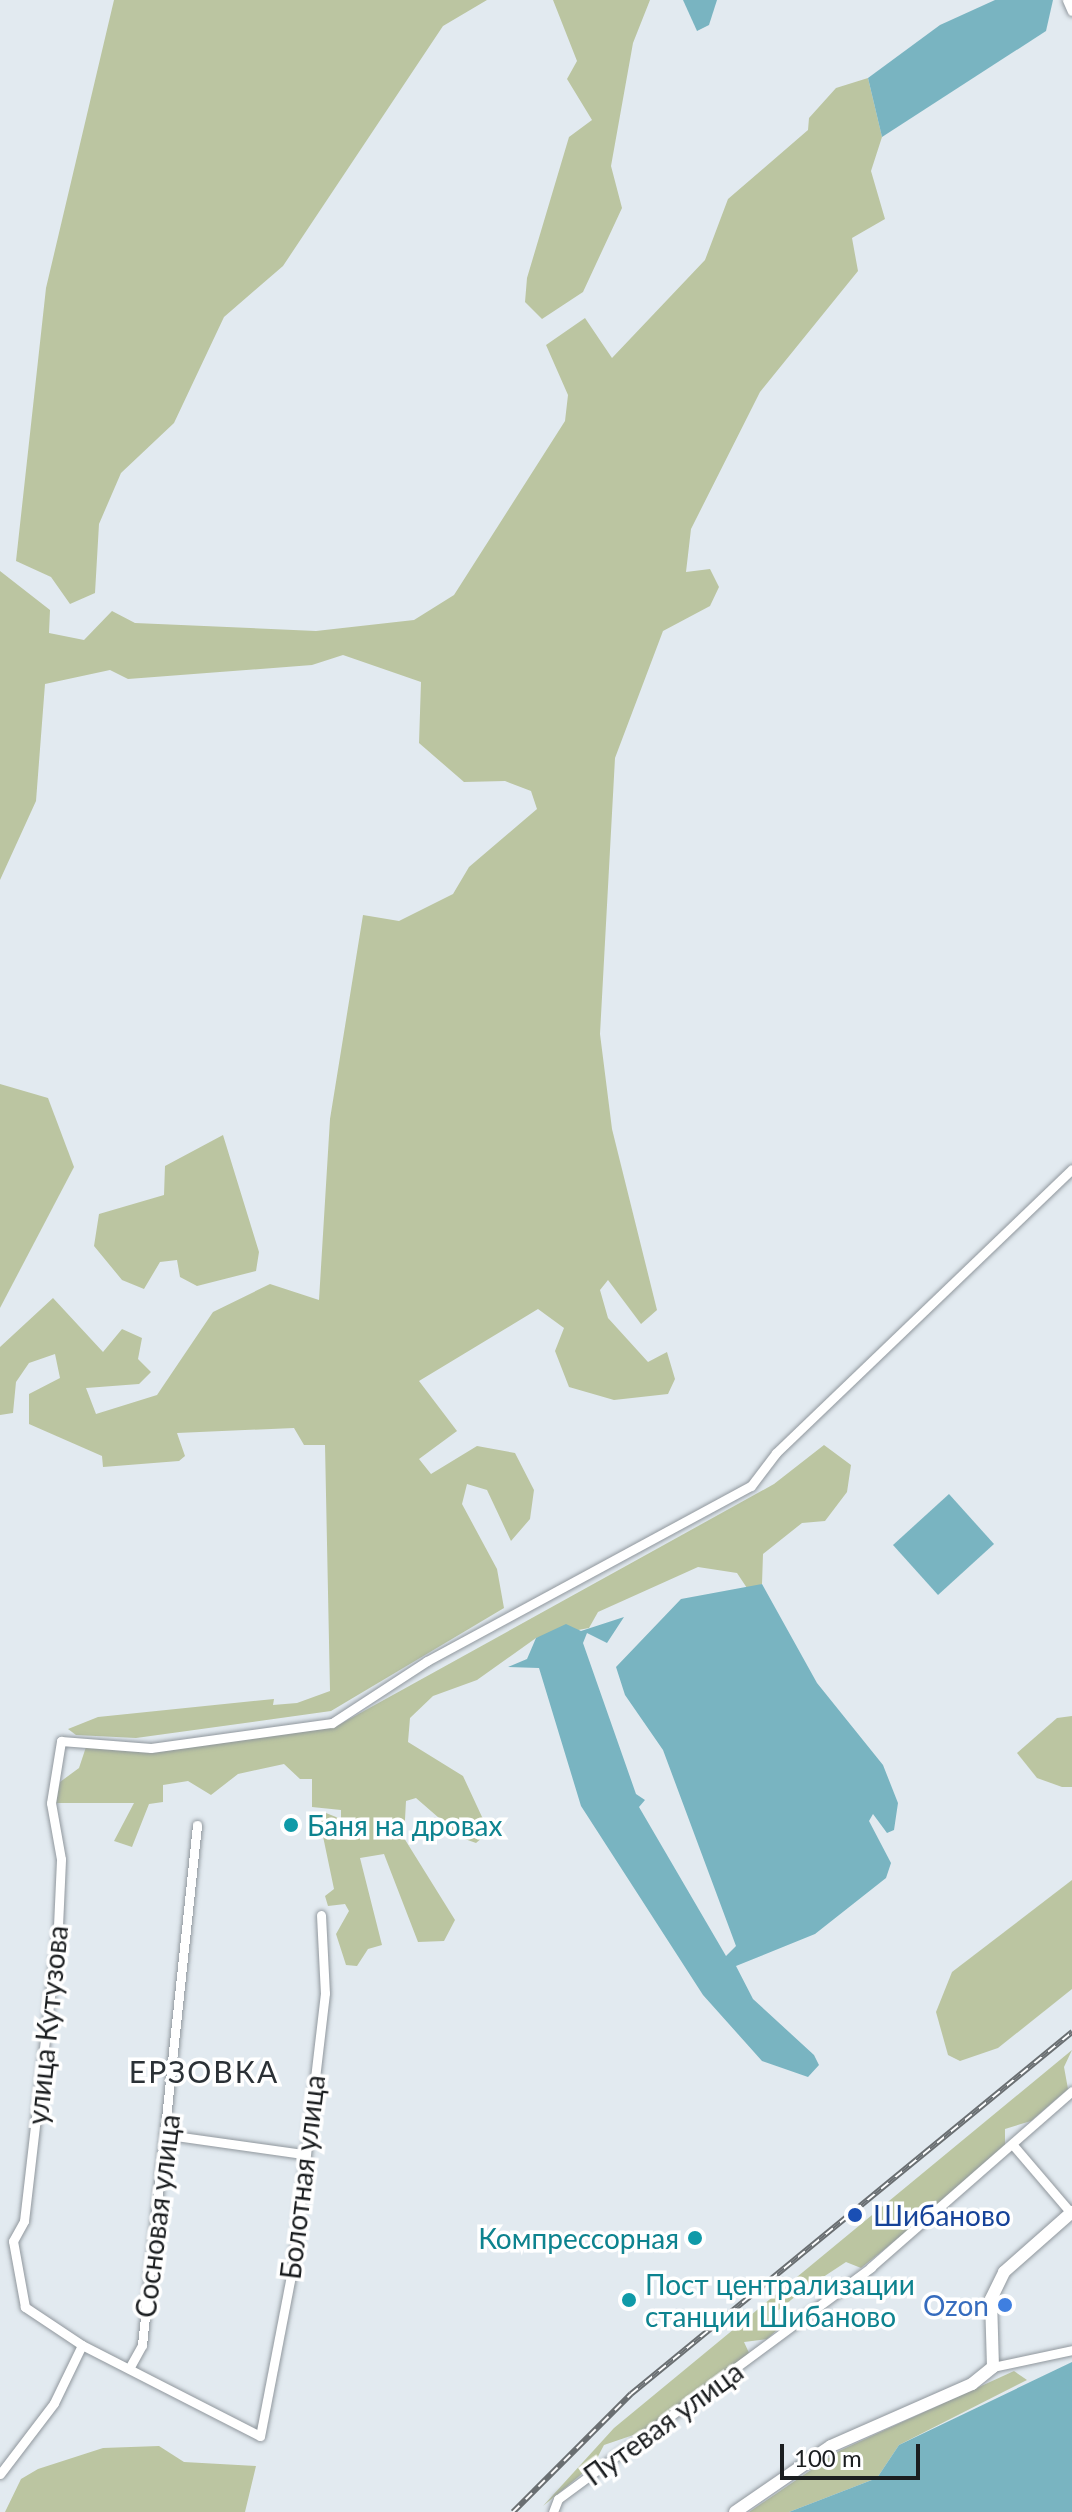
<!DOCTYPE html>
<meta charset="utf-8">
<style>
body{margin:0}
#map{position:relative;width:1072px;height:2512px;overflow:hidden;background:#e2eaf0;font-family:Lato,sans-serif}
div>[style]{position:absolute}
.green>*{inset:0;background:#bbc5a1}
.water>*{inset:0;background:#79b4c1}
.roads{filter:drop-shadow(0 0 2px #90979d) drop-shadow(0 0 2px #90979d)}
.minor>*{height:9px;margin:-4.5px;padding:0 4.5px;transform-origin:4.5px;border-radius:4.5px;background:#fff}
.tertiary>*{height:12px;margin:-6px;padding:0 6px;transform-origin:6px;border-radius:6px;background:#fff}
.rail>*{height:6px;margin-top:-3px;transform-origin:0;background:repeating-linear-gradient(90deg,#fff 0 9px,#6a6f72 0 18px);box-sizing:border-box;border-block:2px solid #6a6f72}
.dots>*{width:22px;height:22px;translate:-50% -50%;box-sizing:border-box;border:4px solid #fff;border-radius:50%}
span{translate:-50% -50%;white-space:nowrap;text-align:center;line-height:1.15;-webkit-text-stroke:7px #fff;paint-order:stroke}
.culture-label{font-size:28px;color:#0d838f}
.left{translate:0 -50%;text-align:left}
.right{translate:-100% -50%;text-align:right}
.street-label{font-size:28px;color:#1b1e20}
.transit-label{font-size:28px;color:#164399}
.shop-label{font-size:28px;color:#366cbe}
.neighbourhood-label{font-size:30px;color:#2b3136;letter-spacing:2px}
.scale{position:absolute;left:780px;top:2444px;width:140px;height:36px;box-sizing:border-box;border:4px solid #1b1e20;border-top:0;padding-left:10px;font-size:24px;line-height:28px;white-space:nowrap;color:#1b1e20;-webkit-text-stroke:6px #fff;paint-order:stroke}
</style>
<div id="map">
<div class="green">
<i style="clip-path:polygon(114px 0,487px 0,443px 26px,283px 266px,224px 317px,174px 423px,121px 473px,99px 524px,95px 593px,70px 604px,51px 577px,16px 561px,46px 288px)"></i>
<i style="clip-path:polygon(553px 0,650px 0,633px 43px,611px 166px,622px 208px,583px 292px,542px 319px,525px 302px,527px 278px,569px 137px,592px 120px,567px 79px,577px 61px)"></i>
<i style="clip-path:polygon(868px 78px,882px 137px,871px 171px,885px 219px,852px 238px,858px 271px,760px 392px,691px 529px,686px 572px,710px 569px,719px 587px,710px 606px,663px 631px,615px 758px,600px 1034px,612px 1129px,657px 1310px,641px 1324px,608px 1280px,600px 1290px,608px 1318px,648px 1362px,667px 1352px,675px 1379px,668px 1394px,614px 1400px,569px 1387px,555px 1351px,564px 1328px,538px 1309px,419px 1381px,457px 1431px,419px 1459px,431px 1474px,477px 1446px,515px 1453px,534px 1490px,530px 1519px,511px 1541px,487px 1490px,467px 1484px,462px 1504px,497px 1569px,504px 1608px,331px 1711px,136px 1738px,76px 1735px,68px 1729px,98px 1717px,274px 1699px,273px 1705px,297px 1703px,330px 1691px,325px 1445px,304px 1445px,294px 1428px,177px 1433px,185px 1456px,179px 1461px,103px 1467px,102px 1456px,29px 1424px,29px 1394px,60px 1378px,55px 1354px,29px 1363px,16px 1382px,13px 1413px,0 1415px,0 1347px,53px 1298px,103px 1352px,122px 1329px,142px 1338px,138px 1359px,151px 1372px,139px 1384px,86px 1388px,96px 1414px,157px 1395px,213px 1312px,270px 1284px,319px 1300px,330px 1119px,363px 915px,399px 921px,453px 894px,469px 867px,537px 809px,531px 791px,505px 781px,464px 782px,419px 743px,421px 682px,343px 655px,312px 665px,128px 679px,110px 670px,45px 684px,36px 801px,0 880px,0 571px,50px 610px,49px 633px,84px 640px,112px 611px,135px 623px,316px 631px,414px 620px,454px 595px,565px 421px,568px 395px,546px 345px,585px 318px,612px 358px,705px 260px,728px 199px,808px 130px,809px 118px,836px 88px)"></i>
<i style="clip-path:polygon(0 1084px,48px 1098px,74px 1167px,0 1308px)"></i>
<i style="clip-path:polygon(223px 1135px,259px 1252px,256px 1271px,197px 1286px,180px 1277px,177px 1260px,160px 1262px,144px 1289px,122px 1280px,94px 1246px,99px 1214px,164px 1195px,165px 1166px)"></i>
<i style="clip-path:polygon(824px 1445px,851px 1465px,847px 1492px,825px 1521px,802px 1523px,763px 1554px,762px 1584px,749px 1591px,737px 1573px,698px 1567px,598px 1612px,589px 1628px,536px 1638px,477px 1680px,433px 1696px,410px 1718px,408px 1742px,463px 1776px,489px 1832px,476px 1843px,462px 1838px,416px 1798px,406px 1801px,404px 1838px,455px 1920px,444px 1941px,418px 1942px,384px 1854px,360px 1858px,382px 1945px,368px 1949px,357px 1966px,346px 1965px,336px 1934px,349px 1911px,345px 1904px,328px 1906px,325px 1896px,334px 1889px,320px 1822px,326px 1813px,341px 1819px,341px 1810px,312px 1807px,312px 1779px,300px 1779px,284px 1764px,238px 1774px,211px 1795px,188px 1781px,163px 1785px,163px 1802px,149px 1804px,132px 1847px,114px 1841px,134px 1803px,56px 1803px,60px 1782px,79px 1768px,86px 1747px,158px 1750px,335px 1727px,774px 1484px)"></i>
<i style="clip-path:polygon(1072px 1716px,1072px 1787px,1062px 1787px,1037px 1778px,1017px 1753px,1057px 1718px)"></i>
<i style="clip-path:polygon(1072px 1880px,1072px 1989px,998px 2048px,960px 2061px,948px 2055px,936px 2012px,952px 1972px)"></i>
<i style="clip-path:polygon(1072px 2050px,1064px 2067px,1068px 2089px,1031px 2121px,1005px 2129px,1005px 2147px,927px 2215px,861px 2268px,846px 2262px,802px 2291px,775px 2313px,777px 2330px,767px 2339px,744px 2342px,750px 2355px,648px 2430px,604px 2445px,594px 2464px,543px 2506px,614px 2428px)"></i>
<i style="clip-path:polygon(1014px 2371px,1027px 2380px,899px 2445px,877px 2478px,789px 2512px,749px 2512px,839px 2451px)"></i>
<i style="clip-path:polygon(159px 2446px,184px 2462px,256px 2466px,245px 2512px,5px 2512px,21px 2479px,38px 2469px,103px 2448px)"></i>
</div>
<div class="water">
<i style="clip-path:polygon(683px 0,717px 0,709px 25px,697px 31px)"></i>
<i style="clip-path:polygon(995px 0,1053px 0,1046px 31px,882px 137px,868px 78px,940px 25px)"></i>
<i style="clip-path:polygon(949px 1494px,994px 1544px,938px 1595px,893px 1545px)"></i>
<i style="clip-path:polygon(762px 1584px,817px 1683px,883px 1765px,898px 1803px,894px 1830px,887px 1833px,873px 1814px,869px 1821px,891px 1863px,886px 1878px,815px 1934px,736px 1966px,753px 1999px,814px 2055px,819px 2065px,808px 2077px,762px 2061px,703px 1995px,581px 1806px,539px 1668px,508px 1667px,527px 1659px,536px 1638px,566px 1624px,581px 1631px,624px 1617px,607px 1643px,587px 1633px,583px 1643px,636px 1794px,645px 1800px,639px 1807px,726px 1956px,736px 1946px,663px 1750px,625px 1695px,616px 1667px,681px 1599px)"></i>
<i style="clip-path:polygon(1072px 2362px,1072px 2512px,789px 2512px,877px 2478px,899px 2445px)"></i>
</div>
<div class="roads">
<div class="minor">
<i style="left:1067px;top:0;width:12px;rotate:66deg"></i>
<i style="left:321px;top:1915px;width:78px;rotate:87.1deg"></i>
<i style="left:325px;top:1993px;width:274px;rotate:96.7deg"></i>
<i style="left:293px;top:2265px;width:174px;rotate:100.9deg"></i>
<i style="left:260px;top:2436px;width:200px;rotate:-152.9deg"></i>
<i style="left:82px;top:2345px;width:69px;rotate:-146.3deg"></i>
<i style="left:25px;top:2307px;width:67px;rotate:-100.3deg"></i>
<i style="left:13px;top:2241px;width:23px;rotate:-61deg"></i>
<i style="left:24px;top:2221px;width:297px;rotate:-83.4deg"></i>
<i style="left:58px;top:1926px;width:67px;rotate:-87.4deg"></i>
<i style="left:61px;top:1859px;width:57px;rotate:-100.1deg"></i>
<i style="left:51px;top:1803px;width:63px;rotate:-80.8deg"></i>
<i style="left:61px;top:1741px;width:90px;rotate:4.4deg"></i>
<i style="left:151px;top:1748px;width:183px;rotate:-7.9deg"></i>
<i style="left:332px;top:1723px;width:113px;rotate:-33.1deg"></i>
<i style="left:427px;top:1661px;width:368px;rotate:-28.4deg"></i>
<i style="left:751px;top:1486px;width:41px;rotate:-52.9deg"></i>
<i style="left:776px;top:1453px;width:410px;rotate:-43.8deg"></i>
<i style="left:168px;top:2135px;width:137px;rotate:8deg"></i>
<i style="left:1013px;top:2145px;width:89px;rotate:49.5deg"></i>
<i style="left:131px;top:2365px;width:23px;rotate:-61deg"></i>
<i style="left:142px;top:2345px;width:523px;rotate:-83.96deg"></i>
<i style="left:993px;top:2367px;width:81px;rotate:-12.1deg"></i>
<i style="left:0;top:2474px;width:89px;rotate:-52.7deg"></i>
<i style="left:54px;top:2403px;width:64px;rotate:-64.2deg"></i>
<i style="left:553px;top:2512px;width:14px;rotate:-69deg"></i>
<i style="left:558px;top:2499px;width:390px;rotate:-36.5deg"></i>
<i style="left:871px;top:2267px;width:267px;rotate:-41.2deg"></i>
</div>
<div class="tertiary">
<i style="left:735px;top:2512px;width:116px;rotate:-34.5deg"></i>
<i style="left:831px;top:2446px;width:154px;rotate:-23.7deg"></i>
<i style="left:972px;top:2384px;width:27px;rotate:-39deg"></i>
<i style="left:993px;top:2367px;width:68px;rotate:-91.7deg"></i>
<i style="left:991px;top:2299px;width:30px;rotate:-64deg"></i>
<i style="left:1004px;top:2272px;width:91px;rotate:-41.4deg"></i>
</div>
</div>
<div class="rail">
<i style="left:513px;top:2512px;width:167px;rotate:-45deg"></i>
<i style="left:631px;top:2394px;width:571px;rotate:-39.38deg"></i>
</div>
<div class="dots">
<i style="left:291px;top:1825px;background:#0f9aa8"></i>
<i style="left:855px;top:2215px;background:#1a4fb4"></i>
<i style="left:695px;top:2238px;background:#0f9aa8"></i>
<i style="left:629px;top:2300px;background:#0f9aa8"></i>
<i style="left:1005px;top:2305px;background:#3f7fe0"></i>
</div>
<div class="culture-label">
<span class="left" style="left:307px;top:1825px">Баня на дровах</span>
<span class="right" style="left:679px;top:2238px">Компрессорная</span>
<span class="left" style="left:645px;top:2300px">Пост централизации<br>станции Шибаново</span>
</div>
<div class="street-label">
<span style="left:47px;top:2025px;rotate:-84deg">улица Кутузова</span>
<span style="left:302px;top:2177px;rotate:-83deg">Болотная улица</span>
<span style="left:157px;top:2216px;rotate:-83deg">Сосновая улица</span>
<span style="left:663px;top:2423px;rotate:-36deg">Путевая улица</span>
</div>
<div class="transit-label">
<span class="left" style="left:873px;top:2215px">Шибаново</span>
</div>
<div class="shop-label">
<span class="right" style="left:989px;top:2305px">Ozon</span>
</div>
<div class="neighbourhood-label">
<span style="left:204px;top:2071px">ЕРЗОВКА</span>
</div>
<div class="scale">100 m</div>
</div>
